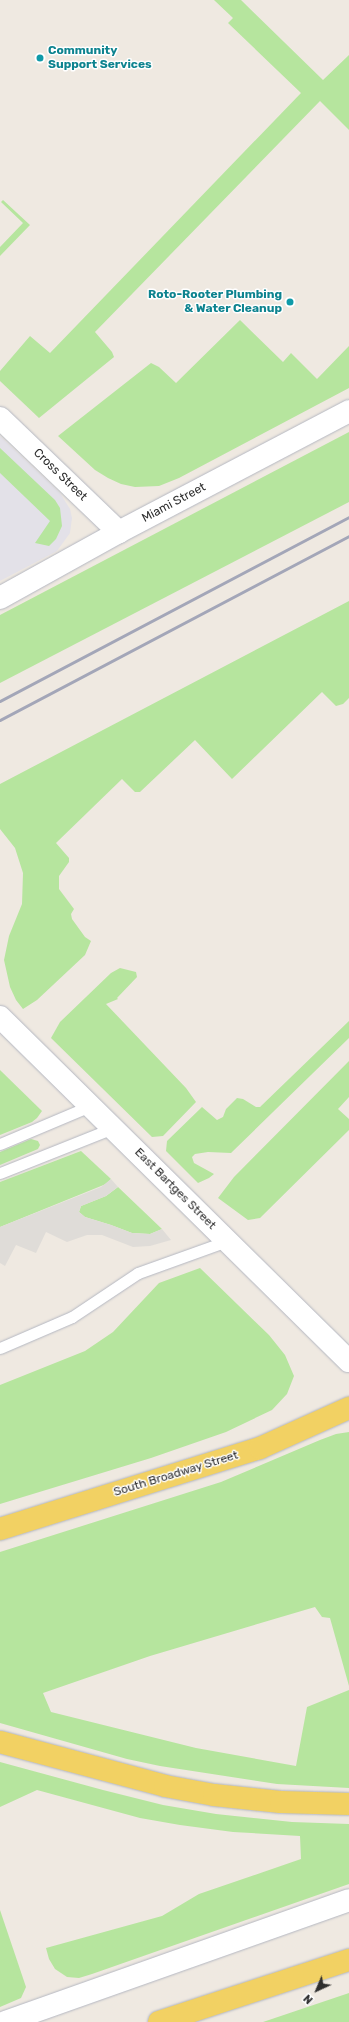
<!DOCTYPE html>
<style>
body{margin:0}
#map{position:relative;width:349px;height:2022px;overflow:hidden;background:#efe9e1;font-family:Rubik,sans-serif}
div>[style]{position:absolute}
.industrial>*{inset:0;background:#e3e1e8}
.green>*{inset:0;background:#b6e59e}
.plaza>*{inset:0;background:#dfdcd8}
.roads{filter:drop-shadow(0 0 1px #b4b7c1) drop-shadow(0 0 1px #b4b7c1)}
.lane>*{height:11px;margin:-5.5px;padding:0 5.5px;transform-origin:5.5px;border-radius:5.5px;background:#fff}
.street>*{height:22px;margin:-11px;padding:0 11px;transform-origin:11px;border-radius:11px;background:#fff}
.secondary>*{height:22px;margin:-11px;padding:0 11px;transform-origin:11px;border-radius:11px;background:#fff}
.primary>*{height:22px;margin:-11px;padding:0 11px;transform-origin:11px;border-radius:11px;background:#f2d163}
.rail>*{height:3px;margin:-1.5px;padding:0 1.5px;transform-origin:1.5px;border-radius:1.5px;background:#a3a6b8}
.dots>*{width:11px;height:11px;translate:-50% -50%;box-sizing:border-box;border:2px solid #fff;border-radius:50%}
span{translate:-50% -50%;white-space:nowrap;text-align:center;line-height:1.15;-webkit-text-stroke:3px #fff;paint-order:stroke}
.culture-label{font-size:12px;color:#0d838f;font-weight:700}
.left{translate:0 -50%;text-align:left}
.right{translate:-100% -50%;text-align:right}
.street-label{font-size:12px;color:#2e2e2e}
.north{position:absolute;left:297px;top:1970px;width:40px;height:40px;-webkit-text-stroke:3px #fff;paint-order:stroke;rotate:224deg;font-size:11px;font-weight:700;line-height:16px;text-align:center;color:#2e2e2e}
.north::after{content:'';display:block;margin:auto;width:14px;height:18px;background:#2e2e2e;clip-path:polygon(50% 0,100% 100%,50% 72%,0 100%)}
</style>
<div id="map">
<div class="industrial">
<i style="clip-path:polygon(0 436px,60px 493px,70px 509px,72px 518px,70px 533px,57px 551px,0 581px)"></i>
</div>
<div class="green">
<i style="clip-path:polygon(214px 0,241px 0,323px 80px,349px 55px,349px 130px,320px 101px,95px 332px,112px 352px,114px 357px,39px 418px,0 381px,0 371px,30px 336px,50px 353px,301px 93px,228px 23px,233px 18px)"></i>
<i style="clip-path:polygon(3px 200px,30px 225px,0 256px,0 247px,23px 223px,1px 202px)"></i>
<i style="clip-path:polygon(240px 320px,283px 362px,291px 353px,317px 379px,349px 346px,349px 388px,179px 478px,159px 486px,135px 487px,121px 484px,108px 478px,95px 470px,58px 436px,151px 363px,159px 367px,176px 383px)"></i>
<i style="clip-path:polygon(349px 432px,349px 502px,0 683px,0 615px)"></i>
<i style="clip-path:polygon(0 448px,55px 500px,60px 508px,62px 526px,56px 539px,49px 546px,35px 543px,50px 521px,0 473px)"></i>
<i style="clip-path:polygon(349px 601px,349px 698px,343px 704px,336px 706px,322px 692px,232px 779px,195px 740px,140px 792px,135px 792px,122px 779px,56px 843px,69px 858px,69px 862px,59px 876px,59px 889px,74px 909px,71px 914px,72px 919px,85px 937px,91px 941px,85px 955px,37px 1000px,23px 1009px,16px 1000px,10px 987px,4px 960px,9px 936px,22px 904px,23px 873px,15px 848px,0 829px,0 784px)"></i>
<i style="clip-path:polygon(120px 968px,136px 972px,137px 977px,117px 998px,118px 999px,106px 1004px,186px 1088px,196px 1102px,163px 1136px,152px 1137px,51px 1038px,60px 1022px,111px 973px)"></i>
<i style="clip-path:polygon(349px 1021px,349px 1038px,231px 1153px,208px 1152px,195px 1154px,192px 1157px,194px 1163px,214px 1174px,209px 1178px,198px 1183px,166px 1151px,167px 1141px,202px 1107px,217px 1120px,223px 1117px,226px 1109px,237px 1098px,243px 1099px,256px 1107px,260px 1107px)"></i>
<i style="clip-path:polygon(349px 1061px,349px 1097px,338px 1109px,349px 1119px,349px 1130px,260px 1218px,248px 1220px,218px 1198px,234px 1177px)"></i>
<i style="clip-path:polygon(0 1070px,42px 1111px,37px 1118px,32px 1122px,0 1135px)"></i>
<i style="clip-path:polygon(31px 1139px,38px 1141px,40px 1145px,38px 1149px,0 1165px,0 1152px)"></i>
<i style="clip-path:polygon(81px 1151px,111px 1179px,106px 1184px,0 1227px,0 1182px)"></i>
<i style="clip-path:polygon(118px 1187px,162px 1229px,150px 1234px,132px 1233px,111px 1225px,85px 1217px,79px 1212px,81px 1206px,106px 1196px)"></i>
<i style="clip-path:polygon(200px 1268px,269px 1335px,285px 1355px,294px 1376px,287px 1394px,272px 1410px,226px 1432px,151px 1458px,0 1504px,0 1385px,85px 1351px,113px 1332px,159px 1283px)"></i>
<i style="clip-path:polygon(349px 1432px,349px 1686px,330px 1618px,322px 1617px,315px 1607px,150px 1656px,43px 1693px,51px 1712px,196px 1748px,296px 1766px,307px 1707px,349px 1690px,349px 1788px,277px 1784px,160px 1766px,127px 1759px,0 1723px,0 1552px,221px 1482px,320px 1440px,336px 1434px)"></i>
<i style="clip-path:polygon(0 1762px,103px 1790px,163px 1805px,216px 1814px,292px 1822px,349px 1824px,349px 1884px,92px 1974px,79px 1978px,67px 1977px,55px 1969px,49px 1959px,46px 1948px,162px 1916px,199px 1894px,301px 1859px,300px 1836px,233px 1832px,180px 1825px,140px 1818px,37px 1790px,0 1807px)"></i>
<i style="clip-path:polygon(0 1910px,26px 1987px,21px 1998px,0 2007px)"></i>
<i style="clip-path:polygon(349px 1993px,349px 2022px,263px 2022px)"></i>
</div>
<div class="plaza">
<i style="clip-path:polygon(111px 1179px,118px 1187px,106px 1196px,81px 1206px,79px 1212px,85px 1217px,111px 1225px,132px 1233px,150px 1234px,162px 1229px,171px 1240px,150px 1246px,133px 1247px,102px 1235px,87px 1235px,67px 1242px,46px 1232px,36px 1253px,16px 1245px,5px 1266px,0 1263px,0 1227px,101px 1187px)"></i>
</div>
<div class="roads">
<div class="lane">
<i style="left:0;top:1144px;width:98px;rotate:-22.9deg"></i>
<i style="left:0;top:1173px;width:122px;rotate:-21.7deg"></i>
<i style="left:0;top:1348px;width:78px;rotate:-23.3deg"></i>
<i style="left:72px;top:1317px;width:79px;rotate:-33.7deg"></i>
<i style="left:138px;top:1273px;width:95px;rotate:-19.8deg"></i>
</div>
<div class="street">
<i style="left:0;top:418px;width:165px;rotate:43.8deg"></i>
<i style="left:119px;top:532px;width:136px;rotate:151deg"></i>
<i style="left:0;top:1017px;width:490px;rotate:44.6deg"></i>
<i style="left:5px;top:2022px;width:365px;rotate:-19.5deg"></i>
</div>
<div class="secondary">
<i style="left:119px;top:532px;width:260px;rotate:-27.7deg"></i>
</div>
<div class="primary">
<i style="left:0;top:1529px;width:272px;rotate:-17.3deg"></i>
<i style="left:260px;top:1448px;width:98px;rotate:-24.2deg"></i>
<i style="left:0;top:1742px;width:171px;rotate:14.9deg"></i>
<i style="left:165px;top:1786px;width:50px;rotate:10.4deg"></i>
<i style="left:214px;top:1795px;width:67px;rotate:6deg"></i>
<i style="left:281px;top:1802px;width:68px;rotate:1.7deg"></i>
<i style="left:159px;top:2022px;width:200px;rotate:-18.1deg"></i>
</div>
</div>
<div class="rail">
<i style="left:0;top:701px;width:395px;rotate:-27.8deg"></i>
<i style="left:0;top:720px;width:395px;rotate:-27.8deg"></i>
</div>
<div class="dots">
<i style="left:40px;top:58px;background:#0f9aa8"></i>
<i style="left:290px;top:302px;background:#0f9aa8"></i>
</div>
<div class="culture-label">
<span class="left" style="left:48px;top:58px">Community<br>Support Services</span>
<span class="right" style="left:282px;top:302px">Roto-Rooter Plumbing<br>&amp; Water Cleanup</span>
</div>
<div class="street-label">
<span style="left:60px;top:475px;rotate:44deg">Cross Street</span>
<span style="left:174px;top:503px;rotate:-28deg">Miami Street</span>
<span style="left:175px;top:1189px;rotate:45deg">East Bartges Street</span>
<span style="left:176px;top:1474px;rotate:-17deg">South Broadway Street</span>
</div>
<div class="north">N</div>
</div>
